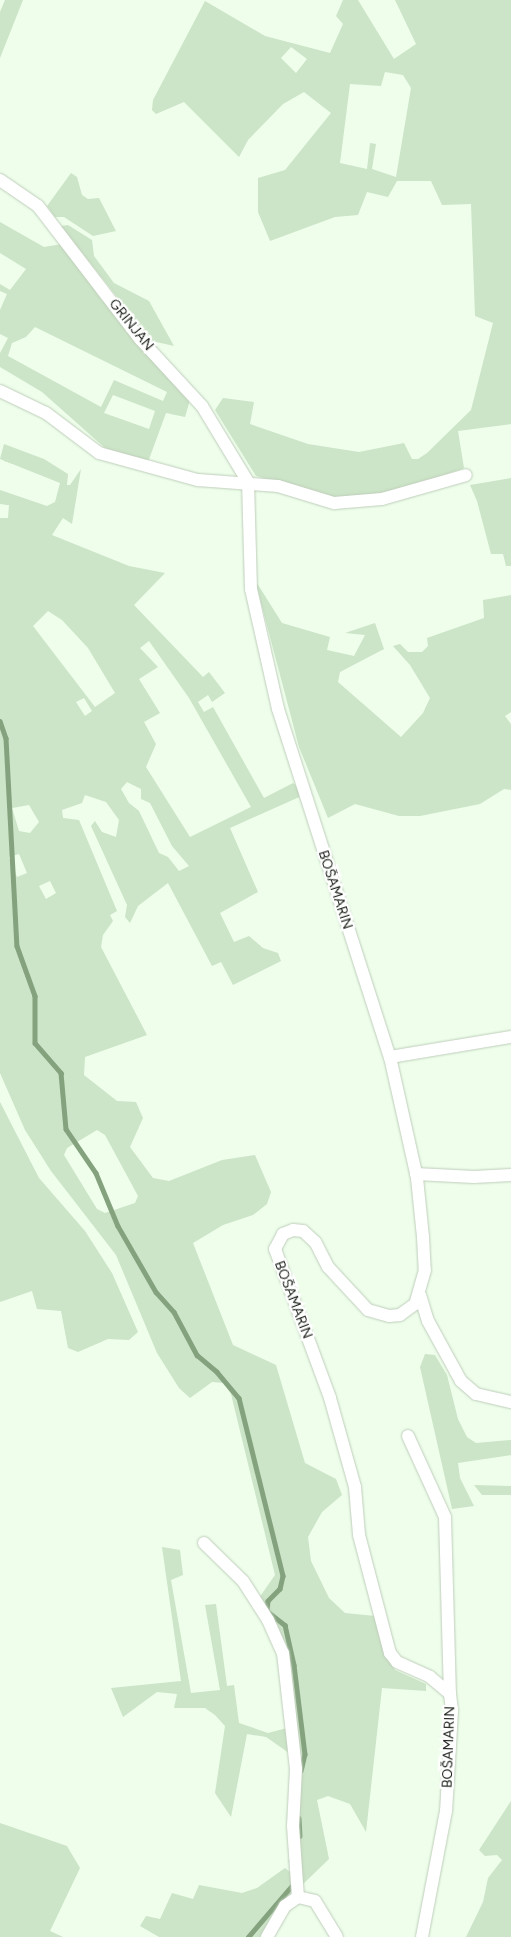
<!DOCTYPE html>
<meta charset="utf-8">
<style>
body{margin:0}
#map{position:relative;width:511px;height:1937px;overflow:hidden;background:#eefeeb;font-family:Figtree,sans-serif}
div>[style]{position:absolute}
.green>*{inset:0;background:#cce4c7}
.stream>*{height:4.5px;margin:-2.25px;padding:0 2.25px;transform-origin:2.25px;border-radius:2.25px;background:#84a27e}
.roads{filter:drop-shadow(0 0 1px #bfcebb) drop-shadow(0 0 1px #bfcebb)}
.street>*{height:12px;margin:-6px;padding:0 6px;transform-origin:6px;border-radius:6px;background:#fff}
span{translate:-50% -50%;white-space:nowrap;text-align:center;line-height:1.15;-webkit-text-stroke:4.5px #fff;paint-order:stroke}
.street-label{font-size:14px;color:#20251e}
</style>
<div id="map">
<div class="green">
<i style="clip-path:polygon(5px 0,23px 0,0 58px,0 12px)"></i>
<i style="clip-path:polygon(evenodd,343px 0,358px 0,394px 59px,416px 44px,395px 0,511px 0,511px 424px,458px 431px,464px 468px,459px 470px,399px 490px,340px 499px,256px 476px,215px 410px,223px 398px,254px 402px,250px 424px,308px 444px,359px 452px,404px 443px,412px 459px,418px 459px,427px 453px,471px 410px,493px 323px,475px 316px,471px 204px,442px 205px,431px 181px,397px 181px,388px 197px,367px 192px,358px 215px,335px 217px,270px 241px,258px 212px,258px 178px,285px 170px,331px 113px,304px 92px,283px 104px,248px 140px,239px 157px,184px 102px,156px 114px,152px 110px,153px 100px,205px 1px,265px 36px,330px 53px,343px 24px,336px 16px,343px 0,291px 47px,307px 59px,296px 73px,281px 58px,291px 47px,343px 0,385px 72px,403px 75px,411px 88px,396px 177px,372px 169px,376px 144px,370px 143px,367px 169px,340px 163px,350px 84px,381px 86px,385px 72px)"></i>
<i style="clip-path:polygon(71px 173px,77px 177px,82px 195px,88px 199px,99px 198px,116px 231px,93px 236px,64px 217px,55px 217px,47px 206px)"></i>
<i style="clip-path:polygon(evenodd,0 222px,44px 247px,62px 244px,101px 299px,190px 400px,185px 417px,166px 413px,148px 462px,105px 448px,42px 392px,0 367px,0 353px,8px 338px,0 334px,0 310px,7px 294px,0 291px,0 284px,10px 290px,26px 269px,0 253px,0 222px,35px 327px,167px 392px,163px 401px,114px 380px,101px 407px,8px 356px,12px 343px,26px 337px,35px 327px,0 222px,113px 395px,155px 411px,149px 429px,104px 413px,113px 395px)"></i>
<i style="clip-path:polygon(68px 225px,92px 240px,94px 256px,114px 283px,149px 301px,174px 346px,152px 341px,61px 226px)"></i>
<i style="clip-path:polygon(evenodd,4px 444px,44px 459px,68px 474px,67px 485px,70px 485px,81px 469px,72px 524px,63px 518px,52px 535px,129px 566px,165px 573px,134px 605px,203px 677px,209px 672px,225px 693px,212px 702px,208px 695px,198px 702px,204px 712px,213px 707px,264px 798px,293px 783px,306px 794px,230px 828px,258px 892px,220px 913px,234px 942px,249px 936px,263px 948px,278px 953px,281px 961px,233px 985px,221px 962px,212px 966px,168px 883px,138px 906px,130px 923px,125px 917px,127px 905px,91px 826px,95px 821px,102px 832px,116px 837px,119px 820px,106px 802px,85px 795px,82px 803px,62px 810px,63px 818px,79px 820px,117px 911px,110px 915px,113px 921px,103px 935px,101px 947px,147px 1035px,85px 1057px,84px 1075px,117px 1101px,136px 1102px,143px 1118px,130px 1147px,153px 1178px,169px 1181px,222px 1160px,255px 1155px,271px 1192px,267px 1204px,253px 1215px,223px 1225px,193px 1243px,233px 1345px,276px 1365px,305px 1463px,336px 1479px,342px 1495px,322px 1512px,308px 1537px,311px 1561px,329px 1598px,345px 1613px,375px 1616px,386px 1653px,395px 1670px,426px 1684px,426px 1691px,382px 1688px,366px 1832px,350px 1804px,328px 1796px,317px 1800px,329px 1859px,301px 1886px,295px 1866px,288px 1862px,296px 1846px,285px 1653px,259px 1598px,275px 1575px,231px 1394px,224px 1383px,212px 1382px,190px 1398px,179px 1388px,157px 1353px,116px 1255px,51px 1171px,25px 1130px,0 1073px,0 518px,8px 518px,9px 505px,0 504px,0 490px,47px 506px,55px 502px,60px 483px,0 459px,4px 444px,48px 611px,62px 620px,88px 648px,115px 693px,95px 707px,33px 626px,48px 611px,4px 444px,149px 641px,189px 698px,251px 807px,190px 837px,146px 767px,156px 744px,144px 722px,160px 713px,139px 679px,158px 667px,140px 648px,149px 641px,4px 444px,84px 698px,92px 711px,85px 716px,76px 702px,84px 698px,4px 444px,127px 782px,141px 789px,141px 799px,150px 803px,172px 846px,189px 866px,179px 871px,168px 857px,159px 853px,139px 811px,129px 803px,121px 789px,127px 782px,4px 444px,29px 805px,39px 822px,30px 833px,19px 831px,12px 808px,29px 805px,4px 444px,19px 854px,27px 873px,17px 877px,9px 857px,19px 854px,4px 444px,50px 881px,56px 893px,46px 899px,39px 886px,50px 881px,4px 444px,97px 1130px,105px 1135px,138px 1196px,135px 1203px,105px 1213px,97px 1209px,64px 1155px,67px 1148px,97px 1130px)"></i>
<i style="clip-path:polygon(511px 478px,511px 566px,506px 566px,503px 554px,491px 554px,477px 501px,470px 485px)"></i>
<i style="clip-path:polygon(255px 580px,282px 623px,330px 637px,327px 650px,354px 656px,365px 635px,345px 633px,375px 623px,384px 649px,340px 672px,338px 682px,401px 737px,423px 713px,430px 698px,410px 665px,393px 646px,400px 644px,408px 652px,422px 652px,428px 646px,427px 638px,484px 618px,483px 600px,511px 595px,511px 712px,505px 716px,511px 724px,511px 790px,504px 789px,480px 804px,420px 816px,399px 816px,355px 804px,328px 818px,299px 747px)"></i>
<i style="clip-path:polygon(0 1102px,39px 1178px,85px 1231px,112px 1273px,138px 1332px,129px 1340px,108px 1339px,78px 1352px,68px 1348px,61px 1311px,37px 1309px,32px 1291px,0 1302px)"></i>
<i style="clip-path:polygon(425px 1354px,435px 1355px,447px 1375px,458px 1419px,467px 1437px,476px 1443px,511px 1440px,511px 1455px,458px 1463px,460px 1478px,474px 1506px,452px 1509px,420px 1367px)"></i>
<i style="clip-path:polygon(474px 1485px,511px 1486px,511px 1495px,482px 1495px)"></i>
<i style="clip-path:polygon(162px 1547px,180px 1550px,183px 1575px,171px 1580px,191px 1693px,220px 1690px,205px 1605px,216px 1604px,227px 1686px,234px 1685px,239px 1723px,268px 1733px,287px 1728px,289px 1753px,266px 1737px,247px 1734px,231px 1817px,215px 1793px,225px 1726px,215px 1715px,205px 1708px,174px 1708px,177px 1694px,157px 1692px,123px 1717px,111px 1688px,181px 1681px)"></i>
<i style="clip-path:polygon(511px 1801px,511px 1937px,466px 1937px,483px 1902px,488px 1878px,502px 1860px,497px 1855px,485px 1856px,479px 1850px)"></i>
<i style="clip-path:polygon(0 1823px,67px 1846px,80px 1868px,50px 1931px,63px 1937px,0 1937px)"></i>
<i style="clip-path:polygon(285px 1868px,290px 1872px,296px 1890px,274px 1912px,260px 1937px,159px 1937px,140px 1926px,146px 1916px,160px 1919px,172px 1893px,193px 1899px,199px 1885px,242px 1893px,257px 1888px)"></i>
</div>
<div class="stream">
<i style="left:0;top:721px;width:18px;rotate:71deg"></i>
<i style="left:6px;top:738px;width:208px;rotate:87deg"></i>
<i style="left:17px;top:946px;width:53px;rotate:70.2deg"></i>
<i style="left:35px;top:996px;width:47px;rotate:90deg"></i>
<i style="left:35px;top:1043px;width:40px;rotate:49deg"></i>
<i style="left:61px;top:1073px;width:56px;rotate:84.9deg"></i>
<i style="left:66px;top:1129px;width:53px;rotate:55.7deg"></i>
<i style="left:96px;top:1173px;width:57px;rotate:67.5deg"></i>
<i style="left:118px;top:1226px;width:76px;rotate:60.1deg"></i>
<i style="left:156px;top:1292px;width:27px;rotate:48deg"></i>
<i style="left:174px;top:1312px;width:49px;rotate:61.9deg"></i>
<i style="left:197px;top:1355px;width:26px;rotate:40deg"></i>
<i style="left:217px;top:1372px;width:34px;rotate:50deg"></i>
<i style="left:239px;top:1398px;width:183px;rotate:76.1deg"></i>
<i style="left:283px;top:1576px;width:13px;rotate:103deg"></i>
<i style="left:280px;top:1589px;width:17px;rotate:135deg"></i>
<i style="left:268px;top:1601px;width:10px;rotate:96deg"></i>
<i style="left:267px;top:1611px;width:23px;rotate:38deg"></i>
<i style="left:285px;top:1625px;width:41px;rotate:77.3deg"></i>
<i style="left:294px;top:1665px;width:90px;rotate:83deg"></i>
<i style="left:305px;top:1754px;width:17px;rotate:103deg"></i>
<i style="left:299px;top:1818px;width:18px;rotate:87deg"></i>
<i style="left:248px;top:1937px;width:72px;rotate:-49.5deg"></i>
</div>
<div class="roads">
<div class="street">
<i style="left:0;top:180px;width:46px;rotate:34.4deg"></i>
<i style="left:38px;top:206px;width:169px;rotate:52.5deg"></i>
<i style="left:141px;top:340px;width:90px;rotate:47.3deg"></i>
<i style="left:202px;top:406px;width:89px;rotate:58.8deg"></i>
<i style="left:248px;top:482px;width:107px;rotate:88.4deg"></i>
<i style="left:251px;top:589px;width:123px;rotate:77.3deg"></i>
<i style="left:278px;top:709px;width:366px;rotate:72.2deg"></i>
<i style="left:390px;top:1057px;width:124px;rotate:77.4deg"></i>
<i style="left:417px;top:1178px;width:59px;rotate:84.2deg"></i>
<i style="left:423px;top:1237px;width:33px;rotate:87deg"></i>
<i style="left:425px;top:1270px;width:35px;rotate:106deg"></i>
<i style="left:415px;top:1304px;width:19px;rotate:144deg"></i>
<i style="left:400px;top:1315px;width:11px;rotate:175deg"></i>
<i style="left:389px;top:1316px;width:22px;rotate:-164deg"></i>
<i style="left:368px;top:1310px;width:59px;rotate:-132.9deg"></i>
<i style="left:328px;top:1267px;width:28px;rotate:-117deg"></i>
<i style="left:315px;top:1242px;width:16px;rotate:-137deg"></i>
<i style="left:303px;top:1231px;width:10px;rotate:-174deg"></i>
<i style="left:293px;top:1230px;width:11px;rotate:158deg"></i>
<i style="left:283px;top:1234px;width:17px;rotate:118deg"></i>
<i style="left:275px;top:1249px;width:159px;rotate:69.7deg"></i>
<i style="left:330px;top:1398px;width:92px;rotate:74.3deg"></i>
<i style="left:355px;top:1487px;width:48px;rotate:85.2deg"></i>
<i style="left:359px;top:1535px;width:122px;rotate:75.3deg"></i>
<i style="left:390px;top:1653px;width:11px;rotate:52deg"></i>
<i style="left:397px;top:1662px;width:36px;rotate:24deg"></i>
<i style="left:430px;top:1677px;width:26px;rotate:40deg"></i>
<i style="left:450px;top:1694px;width:17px;rotate:83deg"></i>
<i style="left:452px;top:1711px;width:100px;rotate:93.4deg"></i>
<i style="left:446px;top:1811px;width:128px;rotate:100.8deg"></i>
<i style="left:0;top:391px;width:51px;rotate:25.6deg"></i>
<i style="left:46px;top:413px;width:66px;rotate:37deg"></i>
<i style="left:99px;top:453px;width:103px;rotate:15.3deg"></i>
<i style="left:198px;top:480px;width:80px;rotate:4.3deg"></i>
<i style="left:278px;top:486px;width:59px;rotate:16.9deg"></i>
<i style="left:334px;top:503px;width:48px;rotate:-4.8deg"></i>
<i style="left:382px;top:499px;width:87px;rotate:-15.9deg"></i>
<i style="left:390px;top:1057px;width:123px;rotate:-9.4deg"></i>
<i style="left:416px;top:1174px;width:58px;rotate:3deg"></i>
<i style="left:474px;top:1177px;width:37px;rotate:-3deg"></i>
<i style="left:420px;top:1295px;width:27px;rotate:73deg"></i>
<i style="left:428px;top:1321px;width:68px;rotate:61.2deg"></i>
<i style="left:461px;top:1381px;width:20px;rotate:41deg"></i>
<i style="left:476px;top:1394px;width:36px;rotate:13deg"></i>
<i style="left:408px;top:1436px;width:89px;rotate:65.4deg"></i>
<i style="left:445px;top:1517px;width:177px;rotate:88.4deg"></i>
<i style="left:204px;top:1543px;width:54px;rotate:44.3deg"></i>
<i style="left:243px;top:1581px;width:46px;rotate:57.3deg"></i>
<i style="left:268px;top:1620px;width:36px;rotate:66deg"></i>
<i style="left:283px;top:1653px;width:117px;rotate:83.6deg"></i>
<i style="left:296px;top:1769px;width:57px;rotate:93deg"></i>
<i style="left:293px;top:1826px;width:71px;rotate:86deg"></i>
<i style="left:267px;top:1937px;width:36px;rotate:-60deg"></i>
<i style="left:285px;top:1906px;width:16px;rotate:-35deg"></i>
<i style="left:298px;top:1897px;width:17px;rotate:13deg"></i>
<i style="left:315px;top:1901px;width:42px;rotate:58.6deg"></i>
</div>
</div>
<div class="street-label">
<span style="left:131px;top:325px;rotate:51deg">GRINJAN</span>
<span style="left:335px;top:890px;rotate:72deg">BOŠAMARIN</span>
<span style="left:293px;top:1300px;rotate:69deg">BOŠAMARIN</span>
<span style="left:449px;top:1747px;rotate:-88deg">BOŠAMARIN</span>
</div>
</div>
